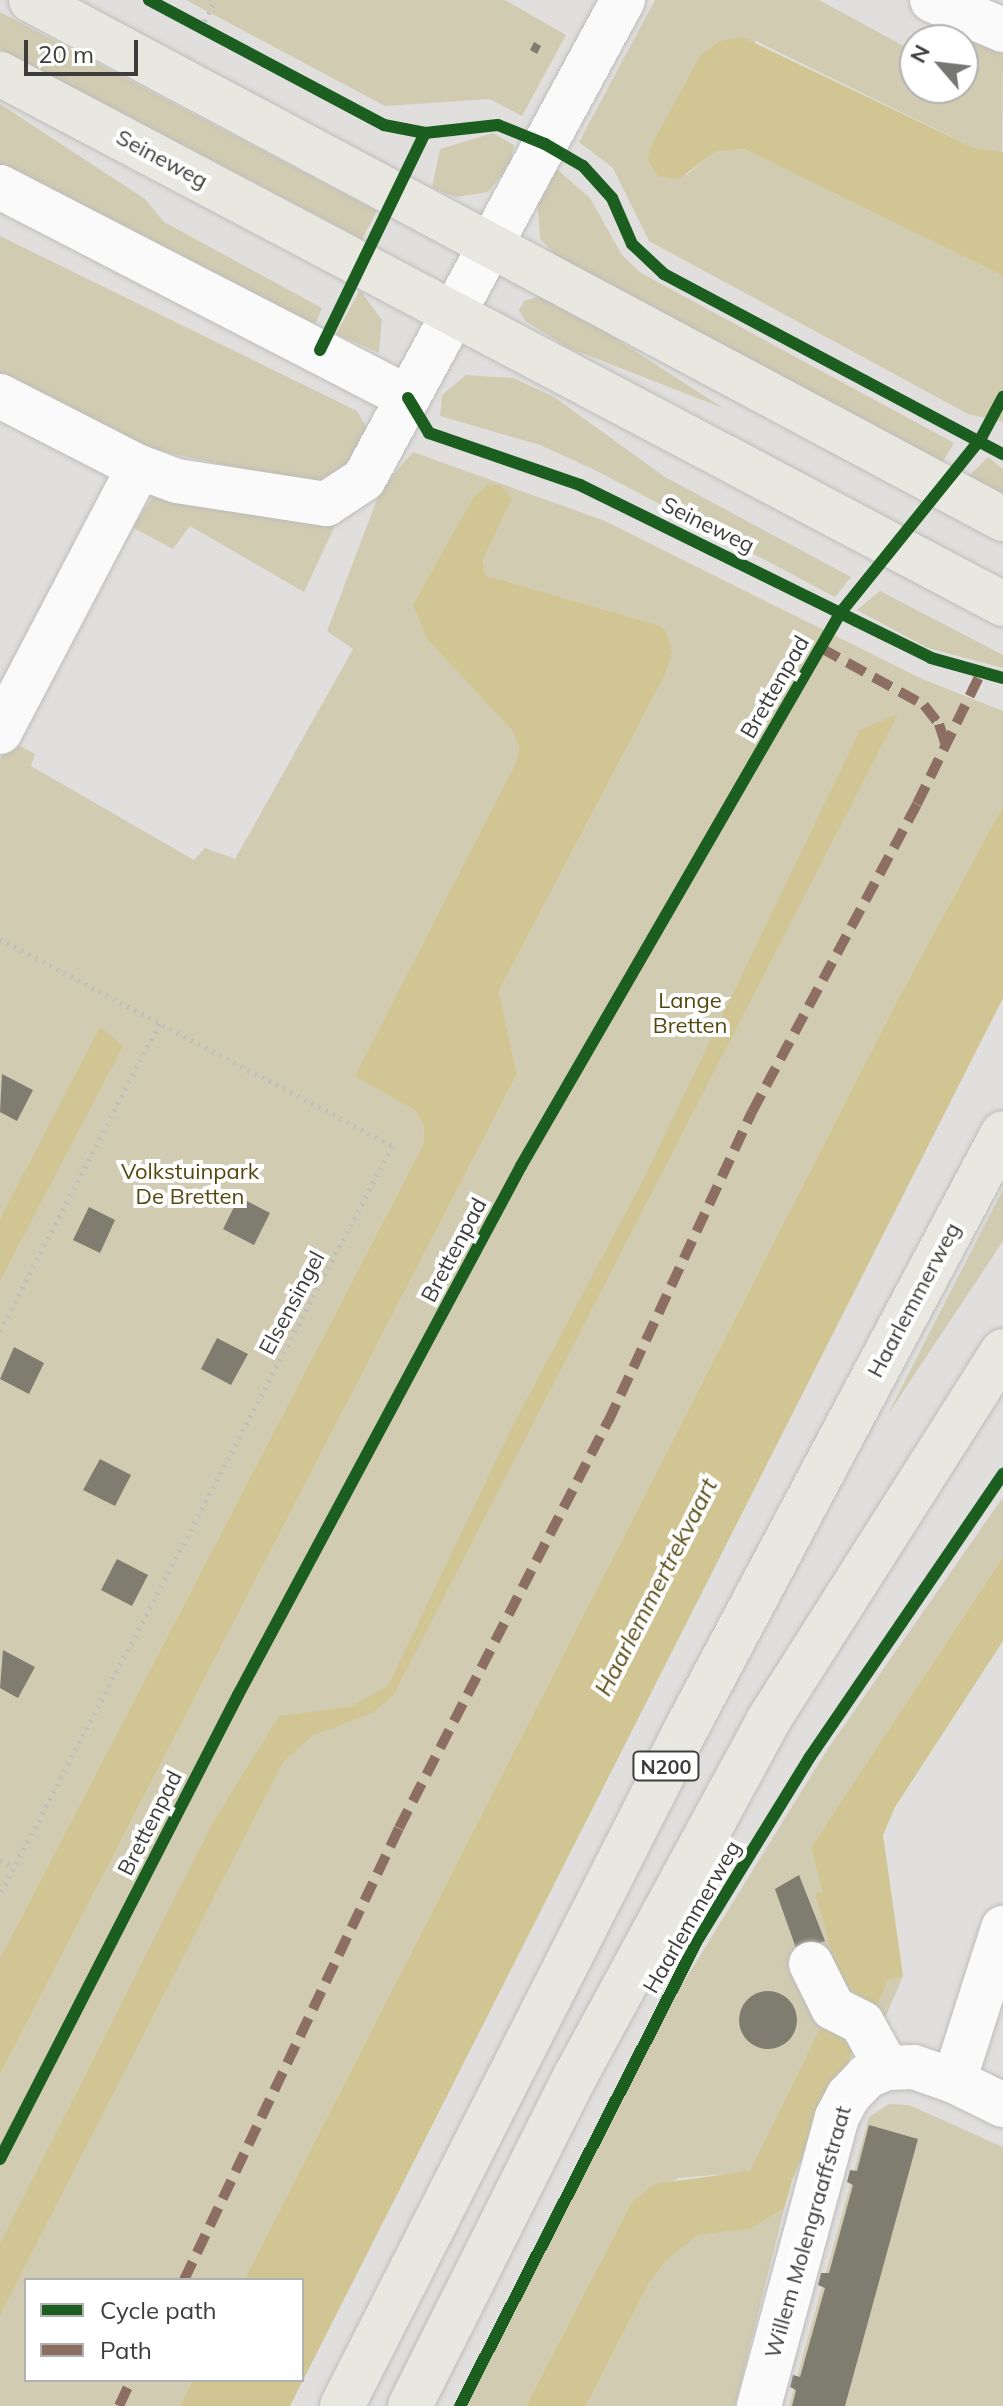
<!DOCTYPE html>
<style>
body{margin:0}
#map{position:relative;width:1003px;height:2406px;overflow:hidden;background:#e0dfdd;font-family:Mulish,sans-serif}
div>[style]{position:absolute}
.green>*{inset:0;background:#d1cbb2}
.water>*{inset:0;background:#d1c693}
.canal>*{height:40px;margin:-20px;padding:0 20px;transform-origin:20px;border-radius:20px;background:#d1c693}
.building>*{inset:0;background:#7f7d70}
.round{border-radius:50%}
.path>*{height:5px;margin-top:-2.5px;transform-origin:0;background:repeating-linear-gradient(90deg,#bebebe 0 2px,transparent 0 8px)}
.roads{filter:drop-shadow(0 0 2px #bcbcba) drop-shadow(0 0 2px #bcbcba)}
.minor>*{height:44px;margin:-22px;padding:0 22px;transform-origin:22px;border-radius:22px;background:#fafafa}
.major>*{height:44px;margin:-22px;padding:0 22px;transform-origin:22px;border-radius:22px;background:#e8e8e1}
.quiet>*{height:10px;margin-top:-5px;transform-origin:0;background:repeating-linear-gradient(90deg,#8d6e63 0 20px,transparent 0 30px)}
.cycleway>*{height:12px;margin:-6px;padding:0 6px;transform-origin:6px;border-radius:6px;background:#1b5e20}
span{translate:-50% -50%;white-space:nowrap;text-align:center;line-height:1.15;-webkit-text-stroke:8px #fff;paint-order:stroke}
.shield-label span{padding:2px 6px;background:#fff;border:2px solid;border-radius:6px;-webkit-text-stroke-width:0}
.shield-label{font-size:20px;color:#3d3d3c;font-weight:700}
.street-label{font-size:22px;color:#3d3d3c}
.park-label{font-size:22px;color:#54480f}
.water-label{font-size:24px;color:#5d511b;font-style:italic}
.legend{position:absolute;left:24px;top:2278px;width:280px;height:104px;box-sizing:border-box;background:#fff;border:2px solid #b1b1b1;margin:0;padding:10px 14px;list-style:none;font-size:24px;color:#3d3d3c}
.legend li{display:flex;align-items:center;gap:16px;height:40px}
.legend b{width:40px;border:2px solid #b1b1b1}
.north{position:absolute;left:899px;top:24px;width:80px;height:80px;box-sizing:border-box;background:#fff;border:2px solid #b1b1b1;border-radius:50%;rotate:298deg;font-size:22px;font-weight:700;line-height:32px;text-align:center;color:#3d3d3c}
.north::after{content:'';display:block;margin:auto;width:28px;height:36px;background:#767674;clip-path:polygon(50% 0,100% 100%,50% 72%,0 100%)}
.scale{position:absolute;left:24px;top:40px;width:114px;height:36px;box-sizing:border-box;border:4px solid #3d3d3c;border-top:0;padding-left:10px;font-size:24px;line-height:28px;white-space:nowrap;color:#3d3d3c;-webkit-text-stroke:6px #fff;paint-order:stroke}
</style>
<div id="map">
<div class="green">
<i style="clip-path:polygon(186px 0,505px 0,566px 35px,522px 116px,490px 99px,385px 106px)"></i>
<i style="clip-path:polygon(655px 0,819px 0,915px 52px,915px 88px,963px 88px,963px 40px,934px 40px,940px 28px,1003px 54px,1002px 152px,974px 148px,756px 41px,648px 161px,657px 176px,686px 175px,715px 152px,744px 149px,1003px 276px,1003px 422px,968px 414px,649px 241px,613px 168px,579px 142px)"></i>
<i style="clip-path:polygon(0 12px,377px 211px,362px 239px,0 49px)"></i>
<i style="clip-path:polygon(0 104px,145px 199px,164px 222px,322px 308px,315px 324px,0 166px)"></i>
<i style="clip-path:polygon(493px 133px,514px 145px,510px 165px,488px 192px,456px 197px,432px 188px,440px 149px)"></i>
<i style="clip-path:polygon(552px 165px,590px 198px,622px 255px,641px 273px,954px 443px,941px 465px,574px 273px,540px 239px,537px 195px)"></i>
<i style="clip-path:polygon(0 236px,357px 411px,371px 435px,353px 467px,325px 482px,308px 483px,164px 452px,129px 441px,0 376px)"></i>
<i style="clip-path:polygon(360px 290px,382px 320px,379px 353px,336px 334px)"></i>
<i style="clip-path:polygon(541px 296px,573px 311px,723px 408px,569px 348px,525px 321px,519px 310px,524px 301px)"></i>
<i style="clip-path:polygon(466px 375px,513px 378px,554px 397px,665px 477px,851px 577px,835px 597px,597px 471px,540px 445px,440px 416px,442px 395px)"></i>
<i style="clip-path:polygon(413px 452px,605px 521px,920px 678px,1003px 711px,1003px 806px,899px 997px,244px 2280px,26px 2280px,26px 2380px,193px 2380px,180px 2406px,0 2406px,0 2075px,517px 1074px,499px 991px,665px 675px,671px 653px,658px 625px,485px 575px,483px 560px,512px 499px,473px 498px,495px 709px,513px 731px,519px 748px,516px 762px,356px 1075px,416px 1111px,424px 1128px,423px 1145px,0 1958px,0 759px,10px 741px,35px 754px,31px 766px,194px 860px,205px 848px,235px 859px,353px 649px,327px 631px,381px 489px)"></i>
<i style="clip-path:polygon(988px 457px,1003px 469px,1003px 497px,967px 478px)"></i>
<i style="clip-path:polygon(155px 494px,340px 515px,304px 592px,190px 526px,173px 549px,132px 527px)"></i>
<i style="clip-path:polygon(880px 591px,1003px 655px,1003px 668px,928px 648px,857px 610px)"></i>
<i style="clip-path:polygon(1003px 1189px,1003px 1241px,887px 1416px)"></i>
<i style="clip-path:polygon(1003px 1497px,1003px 1557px,811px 1847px,822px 1891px,815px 1894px,845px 1994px,903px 1976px,882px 2025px,860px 2038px,792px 2181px,774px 2170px,679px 2178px,631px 2203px,526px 2406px,458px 2406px,662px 2017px,827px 1750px)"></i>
<i style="clip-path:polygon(889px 2104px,909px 2105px,1003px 2147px,1003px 2406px,789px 2406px,869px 2117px)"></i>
<i style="clip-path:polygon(784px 2209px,735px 2406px,586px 2406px,649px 2283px,666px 2261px,698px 2235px,749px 2229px)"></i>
</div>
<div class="water">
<i style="clip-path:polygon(742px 37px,974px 148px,1003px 152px,1003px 276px,744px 149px,715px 152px,679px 179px,657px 176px,648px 161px,651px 146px,700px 56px,719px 41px)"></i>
<i style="clip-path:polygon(487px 485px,500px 485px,512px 499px,483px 560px,485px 575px,658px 625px,666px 632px,672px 653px,665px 675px,499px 991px,517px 1074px,0 2075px,0 1958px,423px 1145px,424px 1128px,416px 1111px,355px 1076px,516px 762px,519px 748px,513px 731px,428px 640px,413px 605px,473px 498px)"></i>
<i style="clip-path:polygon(898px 714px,394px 1694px,374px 1712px,312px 1736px,283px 1762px,0 2315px,0 2244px,212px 1824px,279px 1716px,350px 1707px,388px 1686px,512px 1427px,643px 1180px,860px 730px)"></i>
<i style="clip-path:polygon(1003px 806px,1003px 998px,290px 2406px,180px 2406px,193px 2380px,302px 2380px,302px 2280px,244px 2280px,899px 997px)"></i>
<i style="clip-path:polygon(100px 1027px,123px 1046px,0 1281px,0 1219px)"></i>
<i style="clip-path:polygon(1003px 1557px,1003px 1641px,895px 1807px,883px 1835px,903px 1976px,844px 1994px,815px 1894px,822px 1891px,811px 1847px)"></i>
<i style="clip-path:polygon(756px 2170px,787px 2174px,792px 2181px,784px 2209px,749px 2229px,698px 2235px,666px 2261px,649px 2283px,586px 2406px,526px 2406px,631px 2203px,654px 2184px)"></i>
</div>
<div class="canal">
<i style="left:733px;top:2201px;width:34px;rotate:-23deg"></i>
<i style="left:764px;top:2188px;width:231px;rotate:-63.8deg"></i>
<i style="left:866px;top:1981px;width:48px;rotate:-90deg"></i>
</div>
<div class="building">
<i style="clip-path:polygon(534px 42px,541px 46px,537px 54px,530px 50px)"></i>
<i style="clip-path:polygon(2px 1074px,33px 1090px,17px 1121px,0 1112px)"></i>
<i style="clip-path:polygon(239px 1197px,270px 1213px,254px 1245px,223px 1229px)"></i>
<i style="clip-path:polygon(89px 1207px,115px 1220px,100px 1253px,73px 1240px)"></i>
<i style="clip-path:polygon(217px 1338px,248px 1354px,231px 1385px,201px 1369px)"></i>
<i style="clip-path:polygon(14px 1347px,44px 1363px,29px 1394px,0 1379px)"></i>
<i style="clip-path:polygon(100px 1459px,131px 1475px,115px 1506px,83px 1490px)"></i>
<i style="clip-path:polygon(117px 1559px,148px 1575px,132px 1606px,101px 1590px)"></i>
<i style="clip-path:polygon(3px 1650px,35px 1667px,18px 1698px,0 1688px)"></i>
<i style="clip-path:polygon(799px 1875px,825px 1941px,797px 1951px,775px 1889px)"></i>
<i class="round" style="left:739px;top:1991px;width:58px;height:58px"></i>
<i style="clip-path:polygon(869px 2125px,918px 2139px,845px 2406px,792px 2406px,796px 2390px,790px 2387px,793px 2375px,800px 2377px,825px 2288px,818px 2285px,821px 2273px,829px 2273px,853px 2185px,847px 2182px,850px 2170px,857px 2171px)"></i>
</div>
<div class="path">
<i style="left:201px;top:28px;width:31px;rotate:-63deg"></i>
<i style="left:0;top:939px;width:443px;rotate:27.8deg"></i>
<i style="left:392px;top:1146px;width:844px;rotate:117.66deg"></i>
<i style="left:0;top:1331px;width:349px;rotate:-62.6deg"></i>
<i style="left:0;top:1860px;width:16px;rotate:30deg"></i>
</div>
<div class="roads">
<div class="minor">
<i style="left:932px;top:0;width:77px;rotate:22.9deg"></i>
<i style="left:0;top:187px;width:459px;rotate:27.3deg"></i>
<i style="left:0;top:396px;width:156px;rotate:27.1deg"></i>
<i style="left:139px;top:467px;width:40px;rotate:20.2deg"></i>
<i style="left:177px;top:481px;width:151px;rotate:8.8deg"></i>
<i style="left:326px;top:504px;width:45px;rotate:-33.3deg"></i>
<i style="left:364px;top:479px;width:545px;rotate:-61.6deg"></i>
<i style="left:0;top:732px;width:299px;rotate:-62.3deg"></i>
<i style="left:811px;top:1964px;width:49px;rotate:63.4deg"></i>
<i style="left:833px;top:2008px;width:33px;rotate:27deg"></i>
<i style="left:862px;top:2023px;width:51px;rotate:60.9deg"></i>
<i style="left:954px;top:2081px;width:55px;rotate:26.1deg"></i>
<i style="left:759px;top:2406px;width:299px;rotate:-74.9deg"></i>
<i style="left:837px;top:2117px;width:24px;rotate:-62deg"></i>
<i style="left:848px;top:2096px;width:28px;rotate:-46deg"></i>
<i style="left:867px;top:2076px;width:22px;rotate:-22deg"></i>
<i style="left:887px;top:2068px;width:27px;rotate:-2deg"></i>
<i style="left:914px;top:2067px;width:42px;rotate:19.3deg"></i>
<i style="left:954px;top:2081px;width:161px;rotate:-72.2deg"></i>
</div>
<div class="major">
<i style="left:31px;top:0;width:1102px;rotate:28.1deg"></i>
<i style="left:0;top:74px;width:1134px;rotate:27.85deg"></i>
<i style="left:342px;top:2406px;width:757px;rotate:-63.06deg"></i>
<i style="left:685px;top:1731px;width:677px;rotate:-62deg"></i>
<i style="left:410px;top:2406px;width:370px;rotate:-63.4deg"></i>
<i style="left:576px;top:2075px;width:403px;rotate:-61.5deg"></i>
<i style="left:768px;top:1721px;width:438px;rotate:-57.6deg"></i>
</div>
</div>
<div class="quiet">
<i style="left:821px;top:648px;width:118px;rotate:29deg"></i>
<i style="left:924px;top:705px;width:24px;rotate:52deg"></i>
<i style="left:939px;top:724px;width:22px;rotate:72deg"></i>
<i style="left:184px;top:2280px;width:501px;rotate:-64.56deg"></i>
<i style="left:399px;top:1828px;width:457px;rotate:-62.8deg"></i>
<i style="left:608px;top:1422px;width:342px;rotate:-65.1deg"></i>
<i style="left:752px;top:1112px;width:349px;rotate:-61.8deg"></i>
<i style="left:917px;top:804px;width:146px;rotate:-64deg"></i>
<i style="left:119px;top:2406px;width:29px;rotate:-65deg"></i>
</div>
<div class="cycleway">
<i style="left:149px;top:0;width:266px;rotate:28deg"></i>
<i style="left:384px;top:125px;width:42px;rotate:11deg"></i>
<i style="left:425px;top:133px;width:73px;rotate:-6.3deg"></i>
<i style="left:498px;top:125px;width:51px;rotate:22deg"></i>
<i style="left:545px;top:144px;width:44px;rotate:30.1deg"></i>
<i style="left:583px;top:166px;width:43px;rotate:47.8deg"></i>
<i style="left:612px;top:198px;width:50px;rotate:66.5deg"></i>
<i style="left:632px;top:244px;width:44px;rotate:43.2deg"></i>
<i style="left:664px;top:274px;width:384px;rotate:28deg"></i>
<i style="left:320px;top:350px;width:241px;rotate:-64.2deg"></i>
<i style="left:408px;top:398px;width:41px;rotate:59deg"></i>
<i style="left:429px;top:433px;width:160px;rotate:19deg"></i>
<i style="left:580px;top:485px;width:391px;rotate:26.2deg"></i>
<i style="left:931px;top:658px;width:75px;rotate:15.5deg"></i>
<i style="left:0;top:2159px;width:521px;rotate:-62.85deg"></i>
<i style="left:238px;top:1695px;width:600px;rotate:-61.85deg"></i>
<i style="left:521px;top:1166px;width:640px;rotate:-59.99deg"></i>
<i style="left:841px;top:612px;width:221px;rotate:-51.1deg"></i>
<i style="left:980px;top:440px;width:49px;rotate:-61.9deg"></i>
<i style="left:460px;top:2406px;width:524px;rotate:-62.99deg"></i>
<i style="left:698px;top:1939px;width:214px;rotate:-58.4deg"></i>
<i style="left:810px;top:1757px;width:343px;rotate:-55.7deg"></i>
</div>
<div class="shield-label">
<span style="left:666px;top:1766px">N200</span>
</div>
<div class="street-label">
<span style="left:162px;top:159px;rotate:28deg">Seineweg</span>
<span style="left:708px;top:525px;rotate:26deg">Seineweg</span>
<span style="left:775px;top:687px;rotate:-60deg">Brettenpad</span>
<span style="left:454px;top:1250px;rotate:-62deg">Brettenpad</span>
<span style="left:914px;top:1300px;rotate:-62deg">Haarlemmerweg</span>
<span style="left:292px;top:1303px;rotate:-62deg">Elsensingel</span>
<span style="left:150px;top:1823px;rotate:-63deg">Brettenpad</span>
<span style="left:692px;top:1917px;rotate:-60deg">Haarlemmerweg</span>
<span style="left:808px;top:2232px;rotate:-74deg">Willem Molengraaffstraat</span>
</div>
<div class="park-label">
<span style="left:690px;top:1013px">Lange<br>Bretten</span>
<span style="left:190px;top:1184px">Volkstuinpark<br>De Bretten</span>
</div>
<div class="water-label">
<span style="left:656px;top:1587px;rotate:-63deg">Haarlemmertrekvaart</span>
</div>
<ul class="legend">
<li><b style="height:10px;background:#1b5e20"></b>Cycle path</li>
<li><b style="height:10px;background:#8d6e63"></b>Path</li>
</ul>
<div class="north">N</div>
<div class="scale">20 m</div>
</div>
